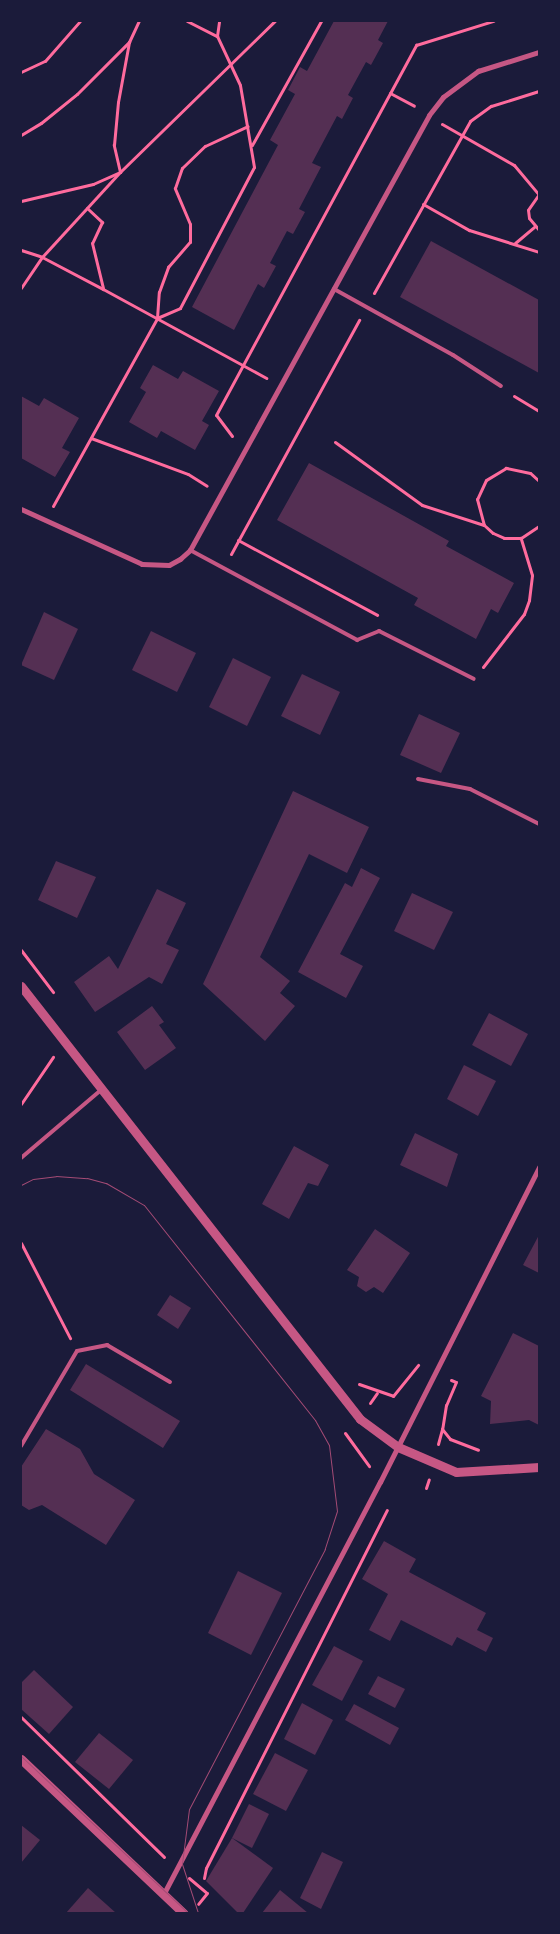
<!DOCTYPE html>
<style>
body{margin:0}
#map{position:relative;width:560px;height:1934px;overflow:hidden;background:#1b1b3a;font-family:"PT Sans",sans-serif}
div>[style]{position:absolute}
.building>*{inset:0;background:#542f53}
.path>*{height:3px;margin:-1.5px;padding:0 1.5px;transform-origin:1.5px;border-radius:1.5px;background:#ff6b9d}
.service>*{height:4px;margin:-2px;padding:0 2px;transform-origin:2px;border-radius:2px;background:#c65784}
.minor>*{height:5px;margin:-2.5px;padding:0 2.5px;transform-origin:2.5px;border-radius:2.5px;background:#c65784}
.tertiary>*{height:9px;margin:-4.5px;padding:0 4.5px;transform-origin:4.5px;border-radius:4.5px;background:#c65784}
.tram>*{height:1px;margin:-0.5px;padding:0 0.5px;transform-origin:0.5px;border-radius:0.5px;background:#a44b75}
span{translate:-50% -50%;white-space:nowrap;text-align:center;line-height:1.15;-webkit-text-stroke:4px #1b1b3a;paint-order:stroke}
.frame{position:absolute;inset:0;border:22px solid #1b1b3a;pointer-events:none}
</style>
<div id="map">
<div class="building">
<i style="clip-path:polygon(334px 21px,388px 21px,378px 40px,383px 43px,371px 65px,366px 62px,348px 95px,353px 98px,342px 119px,337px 116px,312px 163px,321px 167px,299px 209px,305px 212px,293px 234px,287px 231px,270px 263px,276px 266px,264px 288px,258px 284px,234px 330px,192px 307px,278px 145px,270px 140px,295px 94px,288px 90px,300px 67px,307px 71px)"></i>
<i style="clip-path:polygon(431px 241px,539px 300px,539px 373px,400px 297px)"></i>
<i style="clip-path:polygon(153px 365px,178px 379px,183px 371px,219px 391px,202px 421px,209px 425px,195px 450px,161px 431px,157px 438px,129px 422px,146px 392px,140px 388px)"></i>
<i style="clip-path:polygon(21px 396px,39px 406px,44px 398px,79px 418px,62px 448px,70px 452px,55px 477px,21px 458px)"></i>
<i style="clip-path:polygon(309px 463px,449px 541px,446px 546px,514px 583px,498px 613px,491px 609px,476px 639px,414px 605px,418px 598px,277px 520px)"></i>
<i style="clip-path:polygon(44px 612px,78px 629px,54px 680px,21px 665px)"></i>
<i style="clip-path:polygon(151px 631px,196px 653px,177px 692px,132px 670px)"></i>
<i style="clip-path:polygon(233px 658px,271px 677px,247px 726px,209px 707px)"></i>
<i style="clip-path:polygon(302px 674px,340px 692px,320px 735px,281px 716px)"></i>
<i style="clip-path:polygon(419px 714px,460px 733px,441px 773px,400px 755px)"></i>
<i style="clip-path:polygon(293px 791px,369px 827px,347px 873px,309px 854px,260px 957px,290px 981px,280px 993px,295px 1006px,265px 1041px,203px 984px)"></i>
<i style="clip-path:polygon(56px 861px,96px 877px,77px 918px,38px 900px)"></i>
<i style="clip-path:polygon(361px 868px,380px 878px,340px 954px,363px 966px,346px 998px,298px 972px,345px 883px,352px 887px)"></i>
<i style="clip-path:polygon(157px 889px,186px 903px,166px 944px,179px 950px,162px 984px,149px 977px,95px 1012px,74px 982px,109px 956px,118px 969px)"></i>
<i style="clip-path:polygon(412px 893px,453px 912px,434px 950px,394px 931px)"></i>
<i style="clip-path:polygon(152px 1006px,164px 1022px,159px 1025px,176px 1048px,145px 1070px,117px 1032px)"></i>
<i style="clip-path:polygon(489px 1013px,528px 1034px,511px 1066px,472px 1045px)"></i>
<i style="clip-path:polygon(464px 1065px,496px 1081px,478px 1116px,447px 1099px)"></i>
<i style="clip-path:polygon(415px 1133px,458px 1154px,447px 1187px,400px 1165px)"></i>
<i style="clip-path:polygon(294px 1146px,329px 1165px,318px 1186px,308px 1183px,289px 1219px,262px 1204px)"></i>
<i style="clip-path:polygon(375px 1229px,410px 1253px,383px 1293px,374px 1287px,366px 1292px,357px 1286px,359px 1277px,347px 1270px)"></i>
<i style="clip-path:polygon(539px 1235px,539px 1273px,523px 1265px)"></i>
<i style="clip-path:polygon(170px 1295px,191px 1308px,178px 1329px,157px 1315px)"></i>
<i style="clip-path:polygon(513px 1333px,539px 1346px,539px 1425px,529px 1420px,490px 1424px,491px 1401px,481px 1396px)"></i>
<i style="clip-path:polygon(86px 1364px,180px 1421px,163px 1448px,70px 1390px)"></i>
<i style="clip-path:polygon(46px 1429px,80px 1449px,94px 1474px,135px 1500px,106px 1545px,42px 1505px,29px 1510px,21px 1505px,21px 1467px)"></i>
<i style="clip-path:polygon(384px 1541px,416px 1559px,409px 1572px,486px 1613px,477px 1630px,493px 1638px,486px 1652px,457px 1637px,452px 1646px,401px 1620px,390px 1641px,369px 1630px,388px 1594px,362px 1579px)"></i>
<i style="clip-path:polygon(238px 1571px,282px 1593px,251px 1655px,208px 1633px)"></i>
<i style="clip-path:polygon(334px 1646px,363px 1661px,342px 1701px,312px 1685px)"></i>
<i style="clip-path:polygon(34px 1670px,73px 1707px,49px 1734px,21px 1709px,21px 1683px)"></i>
<i style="clip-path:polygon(378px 1676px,405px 1689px,395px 1708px,368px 1694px)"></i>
<i style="clip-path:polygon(302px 1703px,333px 1720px,315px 1755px,284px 1739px)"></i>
<i style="clip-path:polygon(354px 1704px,399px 1728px,390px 1745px,345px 1720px)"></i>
<i style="clip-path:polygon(99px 1733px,133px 1760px,109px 1789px,75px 1762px)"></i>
<i style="clip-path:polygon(275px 1753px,308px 1770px,286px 1811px,253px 1794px)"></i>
<i style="clip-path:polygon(249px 1804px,269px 1814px,252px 1848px,232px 1838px)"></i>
<i style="clip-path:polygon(21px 1825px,40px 1840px,21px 1863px)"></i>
<i style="clip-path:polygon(232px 1838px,273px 1868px,243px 1913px,238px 1913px,206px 1881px)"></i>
<i style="clip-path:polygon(322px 1852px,343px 1862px,321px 1909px,300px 1898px)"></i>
<i style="clip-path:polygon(88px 1888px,116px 1913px,66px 1913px)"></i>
<i style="clip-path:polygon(280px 1890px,308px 1913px,262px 1913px)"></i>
</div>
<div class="path">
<i style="left:187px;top:21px;width:34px;rotate:27deg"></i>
<i style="left:21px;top:72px;width:26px;rotate:-25deg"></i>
<i style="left:45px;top:61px;width:53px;rotate:-48.8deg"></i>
<i style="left:390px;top:93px;width:27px;rotate:28deg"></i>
<i style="left:442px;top:124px;width:83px;rotate:29.7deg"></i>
<i style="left:514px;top:165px;width:38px;rotate:50deg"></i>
<i style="left:21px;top:135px;width:23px;rotate:-31deg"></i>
<i style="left:41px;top:123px;width:46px;rotate:-38.9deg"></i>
<i style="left:77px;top:94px;width:74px;rotate:-45deg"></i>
<i style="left:129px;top:42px;width:23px;rotate:-65deg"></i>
<i style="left:252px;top:145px;width:142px;rotate:-60.9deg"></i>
<i style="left:539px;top:194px;width:19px;rotate:125deg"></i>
<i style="left:528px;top:210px;width:8px;rotate:83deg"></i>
<i style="left:529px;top:218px;width:16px;rotate:50deg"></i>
<i style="left:21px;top:201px;width:74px;rotate:-13.3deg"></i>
<i style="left:93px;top:184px;width:30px;rotate:-24deg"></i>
<i style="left:120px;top:172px;width:28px;rotate:-103deg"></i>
<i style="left:114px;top:145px;width:43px;rotate:-84.7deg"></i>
<i style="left:118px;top:102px;width:61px;rotate:-79.6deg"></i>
<i style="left:423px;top:204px;width:53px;rotate:29.5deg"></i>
<i style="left:469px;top:230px;width:73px;rotate:17.4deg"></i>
<i style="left:87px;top:208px;width:21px;rotate:43deg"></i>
<i style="left:102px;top:222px;width:23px;rotate:115deg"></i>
<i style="left:92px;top:243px;width:46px;rotate:76.3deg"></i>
<i style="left:515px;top:243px;width:25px;rotate:-40deg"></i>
<i style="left:21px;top:250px;width:22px;rotate:18deg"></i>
<i style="left:42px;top:257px;width:69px;rotate:27.7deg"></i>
<i style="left:103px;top:289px;width:186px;rotate:28.6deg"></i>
<i style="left:21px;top:288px;width:37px;rotate:-56deg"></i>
<i style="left:42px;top:257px;width:115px;rotate:-47.5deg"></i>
<i style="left:120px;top:172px;width:216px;rotate:-44.3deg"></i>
<i style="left:374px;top:293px;width:197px;rotate:-60.8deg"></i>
<i style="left:470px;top:121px;width:26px;rotate:-36deg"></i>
<i style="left:491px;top:106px;width:50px;rotate:-17.4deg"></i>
<i style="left:157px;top:318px;width:26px;rotate:-86deg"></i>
<i style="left:159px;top:292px;width:27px;rotate:-70deg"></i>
<i style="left:168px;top:267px;width:33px;rotate:-49deg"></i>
<i style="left:190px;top:242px;width:18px;rotate:-90deg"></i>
<i style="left:190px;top:224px;width:39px;rotate:-113deg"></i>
<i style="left:175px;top:188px;width:21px;rotate:-71deg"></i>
<i style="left:182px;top:168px;width:32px;rotate:-44deg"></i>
<i style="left:205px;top:146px;width:47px;rotate:-24.9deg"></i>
<i style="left:514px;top:396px;width:29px;rotate:31deg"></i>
<i style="left:232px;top:436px;width:26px;rotate:-127deg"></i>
<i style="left:216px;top:415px;width:421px;rotate:-61.6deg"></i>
<i style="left:416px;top:45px;width:81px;rotate:-17.3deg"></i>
<i style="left:91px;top:438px;width:103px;rotate:20.4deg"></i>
<i style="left:188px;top:474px;width:22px;rotate:32deg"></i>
<i style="left:335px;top:442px;width:107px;rotate:35.9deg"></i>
<i style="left:422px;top:505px;width:65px;rotate:17.9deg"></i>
<i style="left:539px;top:481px;width:12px;rotate:-138deg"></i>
<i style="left:530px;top:473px;width:25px;rotate:-168deg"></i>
<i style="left:506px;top:468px;width:23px;rotate:149deg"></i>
<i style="left:486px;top:480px;width:21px;rotate:115deg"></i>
<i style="left:477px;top:499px;width:27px;rotate:75deg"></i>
<i style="left:484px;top:525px;width:12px;rotate:42deg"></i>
<i style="left:493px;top:533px;width:12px;rotate:24deg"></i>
<i style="left:504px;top:538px;width:17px"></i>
<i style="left:521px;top:538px;width:22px;rotate:-34deg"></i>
<i style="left:53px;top:506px;width:215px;rotate:-61deg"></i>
<i style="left:157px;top:318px;width:25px;rotate:-23deg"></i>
<i style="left:180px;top:308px;width:159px;rotate:-62.3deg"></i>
<i style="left:254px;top:167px;width:83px;rotate:-99.7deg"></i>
<i style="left:240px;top:85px;width:54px;rotate:-115.1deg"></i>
<i style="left:217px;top:36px;width:15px;rotate:-82deg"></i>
<i style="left:238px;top:540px;width:158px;rotate:28.3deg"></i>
<i style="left:231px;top:554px;width:267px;rotate:-61.3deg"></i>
<i style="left:483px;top:667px;width:67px;rotate:-52.3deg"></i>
<i style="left:524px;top:614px;width:15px;rotate:-70deg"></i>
<i style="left:529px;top:600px;width:25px;rotate:-83deg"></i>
<i style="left:532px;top:575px;width:39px;rotate:-107deg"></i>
<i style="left:21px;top:950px;width:53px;rotate:52.7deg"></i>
<i style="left:21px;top:1104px;width:57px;rotate:-55.8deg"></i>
<i style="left:21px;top:1243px;width:107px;rotate:62.7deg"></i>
<i style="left:451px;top:1380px;width:5px;rotate:22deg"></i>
<i style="left:456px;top:1382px;width:25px;rotate:113deg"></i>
<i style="left:446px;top:1405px;width:24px;rotate:99deg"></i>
<i style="left:442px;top:1429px;width:13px;rotate:51deg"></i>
<i style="left:450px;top:1439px;width:30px;rotate:21deg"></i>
<i style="left:359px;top:1384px;width:36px;rotate:19deg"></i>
<i style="left:393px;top:1396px;width:40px;rotate:-51deg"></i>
<i style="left:370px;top:1403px;width:12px;rotate:-55deg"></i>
<i style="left:345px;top:1433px;width:41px;rotate:54deg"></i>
<i style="left:438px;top:1444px;width:16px;rotate:-75deg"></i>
<i style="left:426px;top:1488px;width:9px;rotate:-72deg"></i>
<i style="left:21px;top:1717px;width:200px;rotate:44.4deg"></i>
<i style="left:189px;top:1878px;width:23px;rotate:40deg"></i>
<i style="left:207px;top:1893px;width:14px;rotate:129deg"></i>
<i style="left:204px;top:1878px;width:10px;rotate:-79deg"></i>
<i style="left:206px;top:1868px;width:401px;rotate:-63.2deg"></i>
</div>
<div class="service">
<i style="left:334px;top:289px;width:136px;rotate:29deg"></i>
<i style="left:453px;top:355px;width:57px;rotate:32.9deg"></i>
<i style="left:190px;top:550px;width:190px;rotate:28.3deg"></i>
<i style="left:357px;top:640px;width:24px;rotate:-22deg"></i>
<i style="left:379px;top:631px;width:106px;rotate:26.8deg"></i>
<i style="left:418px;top:779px;width:53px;rotate:10.9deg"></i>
<i style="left:470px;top:789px;width:77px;rotate:26.9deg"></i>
<i style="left:21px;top:1158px;width:105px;rotate:-40.4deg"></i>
<i style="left:21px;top:1446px;width:110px;rotate:-59.5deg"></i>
<i style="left:77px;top:1351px;width:31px;rotate:-11deg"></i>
<i style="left:107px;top:1345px;width:73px;rotate:30.4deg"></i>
</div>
<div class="minor">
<i style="left:21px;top:509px;width:133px;rotate:24.4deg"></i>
<i style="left:142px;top:564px;width:27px;rotate:2deg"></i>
<i style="left:169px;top:565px;width:13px;rotate:-29deg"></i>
<i style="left:180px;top:559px;width:13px;rotate:-42deg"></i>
<i style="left:190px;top:550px;width:496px;rotate:-61.2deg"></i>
<i style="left:429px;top:115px;width:23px;rotate:-52deg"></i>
<i style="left:443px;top:97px;width:44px;rotate:-36.6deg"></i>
<i style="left:478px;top:71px;width:64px;rotate:-17.3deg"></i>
<i style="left:163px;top:1895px;width:467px;rotate:-62.3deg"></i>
<i style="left:380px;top:1482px;width:353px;rotate:-63.2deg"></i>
</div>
<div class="tertiary">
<i style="left:21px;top:986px;width:550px;rotate:51.94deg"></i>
<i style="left:360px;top:1419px;width:47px;rotate:36.4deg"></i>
<i style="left:398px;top:1447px;width:63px;rotate:23.3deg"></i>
<i style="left:456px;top:1472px;width:83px;rotate:-3.4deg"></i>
<i style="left:21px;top:1759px;width:224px;rotate:43.5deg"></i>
</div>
<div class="tram">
<i style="left:21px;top:1185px;width:13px;rotate:-27deg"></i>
<i style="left:33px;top:1179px;width:23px;rotate:-7deg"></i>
<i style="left:56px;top:1176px;width:31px;rotate:4deg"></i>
<i style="left:87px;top:1178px;width:20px;rotate:15deg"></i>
<i style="left:106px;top:1183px;width:44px;rotate:30.1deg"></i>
<i style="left:144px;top:1205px;width:275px;rotate:51.5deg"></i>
<i style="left:315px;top:1420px;width:29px;rotate:61deg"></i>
<i style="left:329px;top:1445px;width:66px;rotate:83.1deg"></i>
<i style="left:337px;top:1511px;width:40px;rotate:108deg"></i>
<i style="left:325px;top:1549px;width:293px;rotate:117.6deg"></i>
<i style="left:189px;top:1809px;width:55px;rotate:97.3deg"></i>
<i style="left:182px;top:1864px;width:52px;rotate:71.9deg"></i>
<i style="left:21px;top:1756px;width:229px;rotate:43.2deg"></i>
</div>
<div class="frame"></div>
</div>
